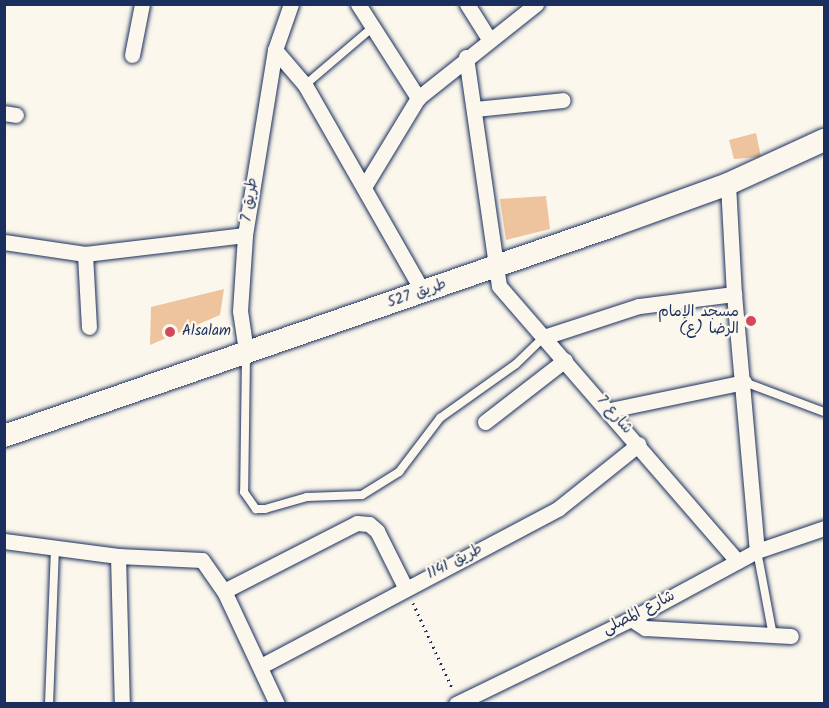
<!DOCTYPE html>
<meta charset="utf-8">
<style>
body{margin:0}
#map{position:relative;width:829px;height:708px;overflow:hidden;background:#fbf7ec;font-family:Kalam,"Playpen Sans Arabic",sans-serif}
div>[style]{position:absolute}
.building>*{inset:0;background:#eec49e}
.path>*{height:3px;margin-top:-1.5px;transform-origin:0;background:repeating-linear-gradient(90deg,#1b2f5e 0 1.5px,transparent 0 6px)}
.roads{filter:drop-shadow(0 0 2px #1b2f5e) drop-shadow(0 0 2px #1b2f5e)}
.lane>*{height:8px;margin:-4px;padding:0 4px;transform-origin:4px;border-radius:4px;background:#fbf7ec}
.street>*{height:15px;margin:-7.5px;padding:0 7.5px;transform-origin:7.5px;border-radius:7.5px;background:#fbf7ec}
.secondary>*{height:22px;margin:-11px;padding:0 11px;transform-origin:11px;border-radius:11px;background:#fbf7ec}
.dots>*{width:16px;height:16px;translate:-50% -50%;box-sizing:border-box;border:3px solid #fbf7ec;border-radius:50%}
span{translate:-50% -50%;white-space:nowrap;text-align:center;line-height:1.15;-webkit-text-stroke:4.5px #fbf7ec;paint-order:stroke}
.street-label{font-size:15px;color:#1b2f5e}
.poi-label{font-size:15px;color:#1b2f5e}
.right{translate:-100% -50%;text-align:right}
.left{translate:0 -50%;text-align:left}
.frame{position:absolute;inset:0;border:6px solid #1b2f5e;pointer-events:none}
</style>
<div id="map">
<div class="building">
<i style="clip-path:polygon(756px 133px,761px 157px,734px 159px,729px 140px)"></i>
<i style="clip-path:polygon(546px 196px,550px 229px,506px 240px,500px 199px)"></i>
<i style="clip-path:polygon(224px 289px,220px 315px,150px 345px,151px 307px)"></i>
</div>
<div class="path">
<i style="left:413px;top:603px;width:96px;rotate:65.3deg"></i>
</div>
<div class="roads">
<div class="lane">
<i style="left:305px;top:85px;width:89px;rotate:-40.5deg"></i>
<i style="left:246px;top:357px;width:135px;rotate:90.8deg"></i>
<i style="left:244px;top:492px;width:21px;rotate:55deg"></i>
<i style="left:256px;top:509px;width:9px"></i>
<i style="left:265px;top:509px;width:44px;rotate:-15.9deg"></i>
<i style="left:307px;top:497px;width:55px;rotate:-2.1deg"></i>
<i style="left:362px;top:495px;width:44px;rotate:-31.9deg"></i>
<i style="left:399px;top:472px;width:68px;rotate:-52.8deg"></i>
<i style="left:440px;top:418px;width:93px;rotate:-35.4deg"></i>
<i style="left:516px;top:364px;width:39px;rotate:-44deg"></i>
<i style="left:744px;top:382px;width:85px;rotate:20.6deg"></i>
<i style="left:757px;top:551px;width:86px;rotate:79.3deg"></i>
<i style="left:49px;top:704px;width:156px;rotate:-87.8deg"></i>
</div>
<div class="street">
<i style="left:291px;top:4px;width:49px;rotate:109.2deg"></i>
<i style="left:275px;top:50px;width:46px;rotate:49.4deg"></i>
<i style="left:305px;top:85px;width:238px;rotate:60.3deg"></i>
<i style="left:358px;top:4px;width:112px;rotate:57.4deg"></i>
<i style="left:467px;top:4px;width:41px;rotate:57.8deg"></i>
<i style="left:132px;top:55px;width:52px;rotate:-78.9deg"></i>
<i style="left:466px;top:57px;width:231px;rotate:81.8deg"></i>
<i style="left:499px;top:286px;width:364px;rotate:49.1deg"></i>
<i style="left:475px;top:109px;width:88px;rotate:-5.8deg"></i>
<i style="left:4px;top:113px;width:12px;rotate:9deg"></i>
<i style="left:728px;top:184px;width:110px;rotate:86.9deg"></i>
<i style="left:734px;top:294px;width:258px;rotate:84.9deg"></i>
<i style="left:364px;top:187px;width:104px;rotate:-58.8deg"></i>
<i style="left:418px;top:98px;width:151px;rotate:-38.5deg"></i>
<i style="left:4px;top:242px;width:82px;rotate:8.4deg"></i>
<i style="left:85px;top:254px;width:161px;rotate:-6.8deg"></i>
<i style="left:85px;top:254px;width:73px;rotate:86.9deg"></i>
<i style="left:544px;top:337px;width:100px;rotate:-18.1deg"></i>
<i style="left:639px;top:306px;width:96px;rotate:-7.2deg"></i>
<i style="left:246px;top:351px;width:40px;rotate:-98.5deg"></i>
<i style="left:240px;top:311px;width:76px;rotate:-86.2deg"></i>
<i style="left:245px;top:235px;width:187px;rotate:-80.8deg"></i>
<i style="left:610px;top:410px;width:137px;rotate:-11.8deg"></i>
<i style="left:485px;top:422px;width:101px;rotate:-37.8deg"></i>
<i style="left:4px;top:541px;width:115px;rotate:7.5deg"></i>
<i style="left:118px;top:556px;width:84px;rotate:2.7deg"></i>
<i style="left:202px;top:560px;width:38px;rotate:55deg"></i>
<i style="left:224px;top:591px;width:125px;rotate:64.9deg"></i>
<i style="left:118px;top:556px;width:148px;rotate:88.5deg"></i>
<i style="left:224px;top:591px;width:149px;rotate:-27.1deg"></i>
<i style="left:357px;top:523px;width:12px;rotate:5deg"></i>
<i style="left:369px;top:524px;width:11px;rotate:41deg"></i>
<i style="left:377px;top:531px;width:63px;rotate:63.4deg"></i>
<i style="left:631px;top:619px;width:17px;rotate:33deg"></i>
<i style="left:645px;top:628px;width:146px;rotate:3.1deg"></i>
<i style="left:261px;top:666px;width:337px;rotate:-27.9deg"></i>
<i style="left:559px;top:508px;width:102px;rotate:-38.7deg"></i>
<i style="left:456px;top:704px;width:195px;rotate:-25.9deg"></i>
<i style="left:631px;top:619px;width:143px;rotate:-28.4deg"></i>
<i style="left:757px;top:551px;width:71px;rotate:-18.9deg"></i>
</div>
<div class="secondary">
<i style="left:4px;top:436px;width:646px;rotate:-19.05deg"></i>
<i style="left:615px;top:225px;width:120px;rotate:-19.9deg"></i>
<i style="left:728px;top:184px;width:106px;rotate:-24.6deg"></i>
</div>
</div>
<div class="dots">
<i style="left:751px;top:321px;background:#d1495b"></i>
<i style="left:170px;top:332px;background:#d1495b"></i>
</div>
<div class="street-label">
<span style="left:250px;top:200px;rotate:-82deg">طريق 7</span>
<span style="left:417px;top:294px;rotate:-19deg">طريق 527</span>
<span style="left:614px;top:415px;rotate:49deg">شارع 7</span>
<span style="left:455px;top:562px;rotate:-27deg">طريق 1141</span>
<span style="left:639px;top:613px;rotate:-27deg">شارع المصلى</span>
</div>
<div class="poi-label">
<span class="right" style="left:739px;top:321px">مسجد الإمام<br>الرضا (ع)</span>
<span class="left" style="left:182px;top:332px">Alsalam</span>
</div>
<div class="frame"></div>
</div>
